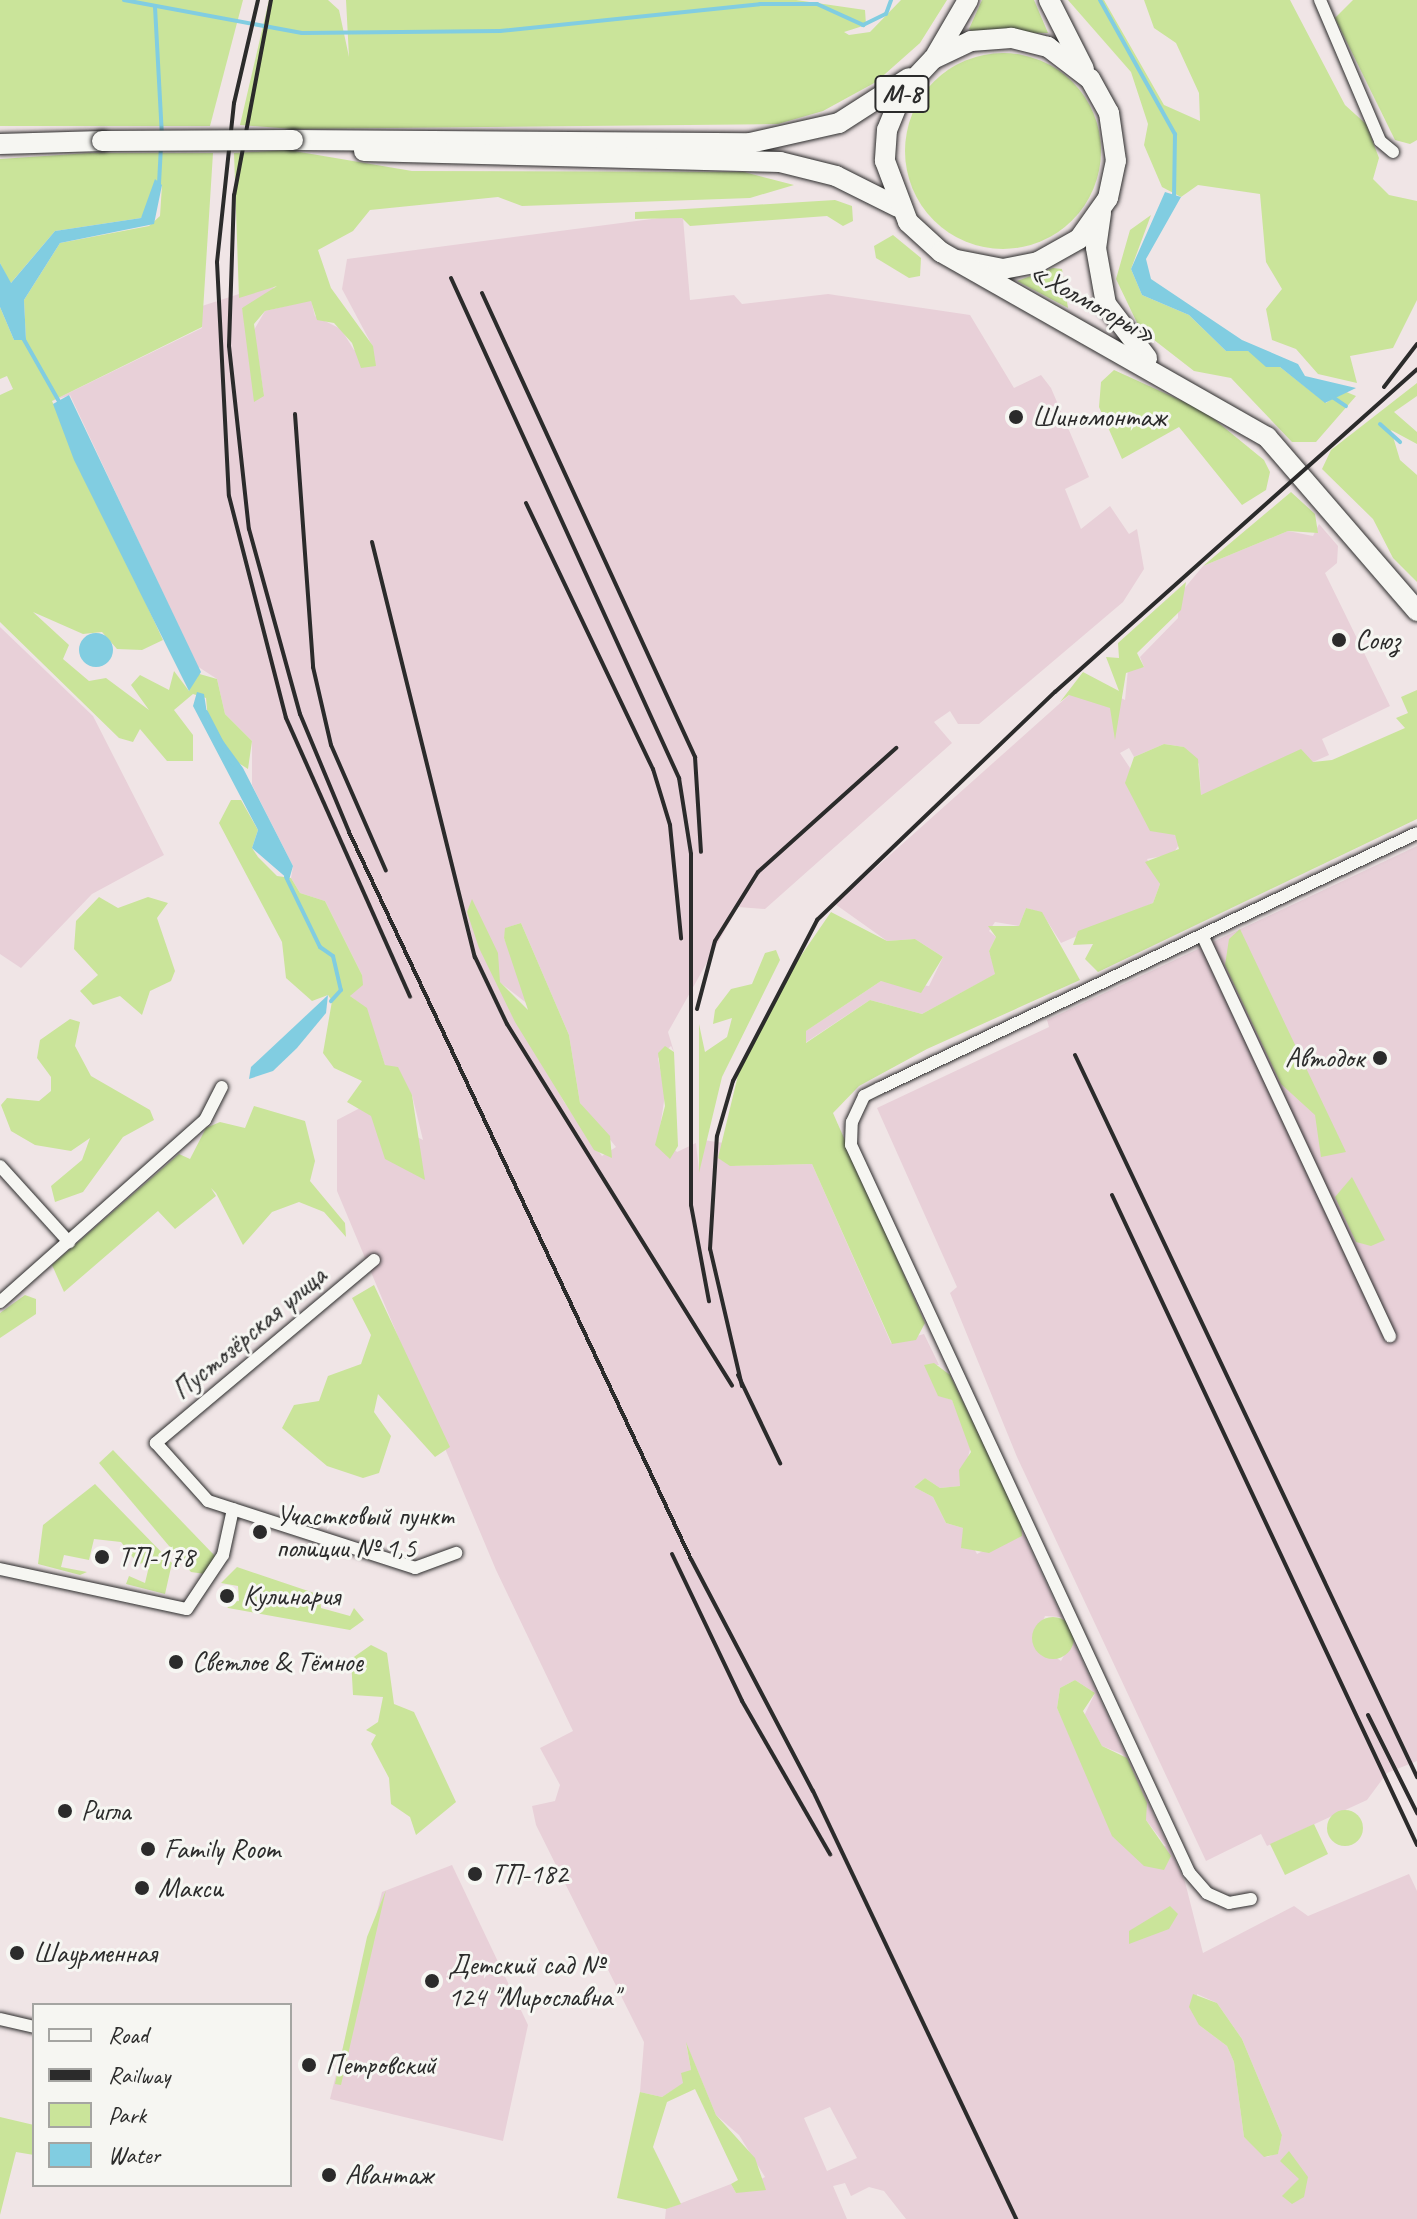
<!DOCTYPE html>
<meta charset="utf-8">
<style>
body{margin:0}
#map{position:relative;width:1417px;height:2219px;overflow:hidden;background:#f0e5e6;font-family:Caveat,sans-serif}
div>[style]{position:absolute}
.built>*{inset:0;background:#e8d0d8}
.green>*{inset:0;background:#cae49a}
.round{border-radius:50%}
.water>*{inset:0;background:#81cde1}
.stream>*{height:4px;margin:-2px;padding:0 2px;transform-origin:2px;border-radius:2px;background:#81cde1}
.roads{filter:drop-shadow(0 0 2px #2b2b2b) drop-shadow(0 0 2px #2b2b2b)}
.minor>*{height:12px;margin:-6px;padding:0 6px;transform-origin:6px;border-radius:6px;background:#f6f6f2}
.primary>*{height:20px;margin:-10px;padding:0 10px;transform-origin:10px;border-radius:10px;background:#f6f6f2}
.rail>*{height:4px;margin:-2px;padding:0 2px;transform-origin:2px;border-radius:2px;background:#2b2b2b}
.bridges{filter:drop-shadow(0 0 2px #2b2b2b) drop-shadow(0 0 2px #2b2b2b)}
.primary-bridge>*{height:20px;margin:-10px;padding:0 10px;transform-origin:10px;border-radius:10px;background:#f6f6f2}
.dots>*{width:22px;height:22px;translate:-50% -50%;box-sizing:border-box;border:4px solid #f6f6f2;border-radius:50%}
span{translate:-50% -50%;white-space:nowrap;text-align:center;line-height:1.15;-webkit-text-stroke:6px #f6f6f2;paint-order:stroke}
.shield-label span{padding:2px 6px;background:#f6f6f2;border:2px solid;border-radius:6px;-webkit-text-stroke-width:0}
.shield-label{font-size:26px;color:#2b2b2b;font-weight:700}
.street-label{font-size:28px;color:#2b2b2b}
.poi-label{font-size:28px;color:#2b2b2b}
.left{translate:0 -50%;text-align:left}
.right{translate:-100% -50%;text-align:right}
.legend{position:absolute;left:32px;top:2003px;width:260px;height:184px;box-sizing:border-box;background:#f6f6f2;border:2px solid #a5a5a2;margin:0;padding:10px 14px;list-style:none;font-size:24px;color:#2b2b2b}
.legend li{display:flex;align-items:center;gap:16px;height:40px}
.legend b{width:40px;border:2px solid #a5a5a2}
</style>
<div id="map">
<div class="built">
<i style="clip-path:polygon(evenodd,667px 217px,683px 218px,690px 300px,734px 295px,742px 304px,828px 294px,970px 315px,1014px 388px,1041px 375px,1051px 388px,1089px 477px,1065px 489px,1081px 529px,1110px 506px,1129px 534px,1137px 529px,1144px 569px,1123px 602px,979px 724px,958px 724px,950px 711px,934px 722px,952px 743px,765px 909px,738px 907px,668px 1032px,674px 1052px,671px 1046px,658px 1058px,665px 1095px,659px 1134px,677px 1152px,696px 1143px,699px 1170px,703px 1140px,724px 1143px,735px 1166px,812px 1164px,891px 1343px,924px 1334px,939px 1365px,925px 1365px,938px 1395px,952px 1400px,971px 1446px,960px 1486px,940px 1488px,925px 1478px,914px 1487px,933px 1497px,946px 1523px,963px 1528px,977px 1554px,1022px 1531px,1185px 1882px,1203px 1953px,1294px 1906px,1308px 1916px,1409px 1874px,1417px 1891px,1417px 2219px,906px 2219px,884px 2191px,869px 2187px,851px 2196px,845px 2183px,833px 2186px,847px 2219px,665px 2219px,666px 2209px,731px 2184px,736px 2193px,765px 2177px,739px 2135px,716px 2115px,686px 2043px,691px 2070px,684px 2083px,662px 2097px,640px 2092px,644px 2042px,536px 1825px,532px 1806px,555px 1801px,560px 1785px,540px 1748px,573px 1731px,496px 1570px,337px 1191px,337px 1120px,360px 1108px,423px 1140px,412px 1095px,385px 1065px,366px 1008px,350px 996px,362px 975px,325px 901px,300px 893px,291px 878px,293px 866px,252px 785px,252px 741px,225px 714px,217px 679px,197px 666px,70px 395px,52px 401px,202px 328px,202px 306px,276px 282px,270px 296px,242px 308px,264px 396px,254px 330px,265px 311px,311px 300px,315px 316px,341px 329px,354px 350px,373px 347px,342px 289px,347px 259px,667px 217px,521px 923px,569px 1035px,580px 1103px,616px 1147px,602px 1156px,564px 1102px,498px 981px,533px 1008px,504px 938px,506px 928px,521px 923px,667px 217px,1045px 1616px,1061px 1617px,1072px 1640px,1061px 1661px,1034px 1643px,1045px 1616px,667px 217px,1075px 1680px,1095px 1693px,1084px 1716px,1102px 1746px,1122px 1754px,1134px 1773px,1146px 1820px,1166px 1846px,1132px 1851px,1120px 1842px,1057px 1708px,1060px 1688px,1075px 1680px,667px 217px,1197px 1994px,1217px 2003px,1242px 2039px,1282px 2135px,1278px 2153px,1267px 2157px,1244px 2137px,1234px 2062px,1227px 2046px,1199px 2025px,1197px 1994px,667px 217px,830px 2107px,857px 2158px,827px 2171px,804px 2118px,830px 2107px)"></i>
<i style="clip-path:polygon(1319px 524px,1338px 546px,1337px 563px,1325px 573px,1390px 706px,1322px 739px,1329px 755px,1313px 762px,1201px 795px,1199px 764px,1184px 747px,1164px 744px,1134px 757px,1129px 748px,1120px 753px,1180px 843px,1173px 854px,1147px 859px,1160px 884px,1153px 903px,1061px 943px,1042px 913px,1026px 908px,1019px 926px,995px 922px,989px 931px,996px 937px,989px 951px,996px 974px,922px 1014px,870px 1000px,805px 1043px,806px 1031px,881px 981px,929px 986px,943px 957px,915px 939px,887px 941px,835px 904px,1086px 680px,1125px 700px,1128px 669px,1144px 667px,1140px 657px,1178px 618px,1178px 596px,1203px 566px,1288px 531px,1313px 536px)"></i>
<i style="clip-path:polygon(0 627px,93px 716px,164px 855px,92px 894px,21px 968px,0 954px)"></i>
<i style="clip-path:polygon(1417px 846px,1417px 1761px,1387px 1773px,1367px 1800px,1267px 1846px,1261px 1834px,1206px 1861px,1017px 1457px,950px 1293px,957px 1287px,877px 1108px,1049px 1027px,1047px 1020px)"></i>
<i style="clip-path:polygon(452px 1865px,528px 2025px,503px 2141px,330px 2099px,382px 1892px)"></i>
</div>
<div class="green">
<i style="clip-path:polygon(0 0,243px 0,210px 126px,0 126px)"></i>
<i style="clip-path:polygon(269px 0,328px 0,339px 10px,349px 57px,346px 0,796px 0,865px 10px,866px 25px,844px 32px,849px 35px,870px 32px,901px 0,947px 0,920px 43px,876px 82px,823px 111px,778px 124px,292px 129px,240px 125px)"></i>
<i style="clip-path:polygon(982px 0,1034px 0,1048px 33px,974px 32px,969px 29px)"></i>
<i style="clip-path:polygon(1068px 0,1104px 0,1164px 105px,1200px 121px,1199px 93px,1176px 43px,1154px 28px,1144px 0,1290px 0,1345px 105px,1366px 124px,1379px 158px,1373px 179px,1389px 195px,1417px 201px,1417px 300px,1393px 348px,1350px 356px,1357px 383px,1318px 374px,1296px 349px,1272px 340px,1266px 309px,1282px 289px,1266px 262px,1260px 194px,1198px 185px,1181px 197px,1162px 187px,1144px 145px,1148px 124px,1131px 72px)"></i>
<i style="clip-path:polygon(1353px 0,1417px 0,1417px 140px,1410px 144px,1395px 140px,1335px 18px)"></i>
<i class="round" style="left:905px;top:53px;width:196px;height:196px"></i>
<i style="clip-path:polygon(288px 150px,412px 171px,744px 172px,794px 185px,750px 198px,522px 206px,498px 197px,370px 210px,353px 231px,318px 250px,331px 288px,373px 346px,376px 366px,361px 368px,352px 343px,334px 323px,317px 320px,311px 301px,265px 311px,254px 324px,264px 396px,254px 402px,242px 308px,277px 286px,239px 298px,234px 153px)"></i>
<i style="clip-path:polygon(89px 153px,213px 153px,202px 327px,52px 401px,163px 640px,142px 650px,117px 649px,102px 632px,83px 634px,33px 612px,69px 645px,63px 659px,89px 681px,106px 678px,149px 710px,131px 685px,140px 675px,169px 690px,174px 671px,189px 691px,196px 673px,217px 679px,225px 714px,252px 741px,248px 769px,226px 755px,208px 720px,206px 698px,193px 694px,174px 710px,193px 735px,193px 761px,167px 761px,140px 729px,133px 742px,119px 738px,0 622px,0 395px,13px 389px,7px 376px,0 379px,0 307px,14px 340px,26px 340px,24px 300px,60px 243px,149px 226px,160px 216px,162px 185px,141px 218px,55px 231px,10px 284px,0 263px,0 159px)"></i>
<i style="clip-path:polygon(835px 200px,852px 206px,853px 221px,843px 226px,827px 216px,690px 226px,682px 218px,635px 219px,635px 212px)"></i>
<i style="clip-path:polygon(1151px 215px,1131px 269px,1142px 295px,1189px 315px,1226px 351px,1248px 351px,1280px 367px,1326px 403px,1344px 391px,1356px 396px,1316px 442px,1292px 442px,1231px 378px,1194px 371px,1140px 329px,1116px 279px,1130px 230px)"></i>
<i style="clip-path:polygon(893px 235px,921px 258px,920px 276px,909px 278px,876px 258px,874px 246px)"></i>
<i style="clip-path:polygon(1062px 269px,1068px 308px,1017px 281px,1053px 268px)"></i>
<i style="clip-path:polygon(1114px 370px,1204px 411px,1264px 460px,1270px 472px,1266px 490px,1242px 505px,1179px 427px,1122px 459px,1099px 407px,1101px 382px)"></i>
<i style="clip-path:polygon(1417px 383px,1417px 396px,1394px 412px,1417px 432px,1417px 444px,1391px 430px,1400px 460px,1417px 475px,1417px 582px,1393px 558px,1373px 519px,1322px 469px,1331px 450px)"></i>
<i style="clip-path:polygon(1291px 492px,1315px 514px,1318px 533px,1288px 531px,1203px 566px)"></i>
<i style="clip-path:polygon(1186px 582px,1181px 610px,1137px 653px,1144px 667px,1126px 673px,1115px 740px,1110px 708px,1069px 695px,1060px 702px,1083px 672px,1119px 691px,1106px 657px,1119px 658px,1118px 643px)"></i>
<i style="clip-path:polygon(1417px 690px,1417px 819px,1098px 972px,1085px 959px,1093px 944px,1073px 945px,1078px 931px,1153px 903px,1160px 884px,1145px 862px,1179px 849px,1175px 835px,1150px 831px,1125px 783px,1134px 757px,1164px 744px,1184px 747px,1198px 759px,1201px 795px,1301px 749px,1313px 762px,1332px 760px,1405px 728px,1396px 718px,1408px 713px,1401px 697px)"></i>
<i style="clip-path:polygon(231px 800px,241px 800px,258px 830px,252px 848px,258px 857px,277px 876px,291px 878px,300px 893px,325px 901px,362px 975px,363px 985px,350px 996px,367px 1008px,385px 1065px,398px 1067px,412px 1095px,425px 1180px,385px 1159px,371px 1116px,347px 1102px,362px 1081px,334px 1068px,323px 1053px,332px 1001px,328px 995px,312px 1001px,286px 978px,282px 942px,219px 823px)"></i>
<i style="clip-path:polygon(148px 897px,168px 903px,157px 918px,175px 971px,171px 981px,150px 991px,142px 1015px,120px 996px,93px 1005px,80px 991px,98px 975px,74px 949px,76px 921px,99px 897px,118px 908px)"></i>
<i style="clip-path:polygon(472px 899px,498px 953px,500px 982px,528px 1010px,504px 938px,505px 928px,521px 923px,569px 1035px,580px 1103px,610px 1136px,612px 1158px,594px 1150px,515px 1022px,479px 948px,467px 912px)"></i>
<i style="clip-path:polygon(1026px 908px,1042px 912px,1080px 980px,927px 1049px,859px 1086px,833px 1113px,925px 1323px,916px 1340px,892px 1344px,812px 1164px,730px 1166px,718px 1158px,739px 1071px,789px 973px,831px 912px,887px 941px,915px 939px,943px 957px,921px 993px,881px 981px,806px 1031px,806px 1043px,870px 1000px,922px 1014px,995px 974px,989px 951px,996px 937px,988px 926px,1019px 926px)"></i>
<i style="clip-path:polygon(1240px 929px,1346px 1152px,1321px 1157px,1315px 1115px,1281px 1084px,1225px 965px,1229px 939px)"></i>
<i style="clip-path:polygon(776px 950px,780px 960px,722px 1077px,699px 1173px,699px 1024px,705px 1052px,727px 1037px,732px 1018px,713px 1024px,715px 1010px,731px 989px,752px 984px,765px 953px)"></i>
<i style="clip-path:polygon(70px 1019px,80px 1022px,75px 1046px,91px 1076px,150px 1110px,154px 1120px,123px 1137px,83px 1192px,55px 1202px,51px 1186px,82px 1160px,90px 1138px,71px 1151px,35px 1145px,11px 1131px,1px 1105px,7px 1098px,39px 1101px,51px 1091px,51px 1077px,37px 1058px,40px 1040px)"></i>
<i style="clip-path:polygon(665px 1046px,674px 1052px,678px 1146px,670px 1159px,655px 1145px,665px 1106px,658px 1053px)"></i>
<i style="clip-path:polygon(254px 1106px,305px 1121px,315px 1161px,310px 1181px,345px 1223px,346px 1237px,324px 1212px,299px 1202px,272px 1212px,243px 1245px,216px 1193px,211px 1188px,216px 1196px,175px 1229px,158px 1211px,64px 1292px,52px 1265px,179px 1154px,190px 1159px,206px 1128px,220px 1122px,245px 1128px)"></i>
<i style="clip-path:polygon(1352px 1177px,1385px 1240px,1371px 1246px,1356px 1242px,1335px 1197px)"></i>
<i style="clip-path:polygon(374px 1285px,450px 1447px,435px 1457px,378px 1394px,374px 1412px,391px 1436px,379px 1473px,363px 1478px,327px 1466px,282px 1428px,294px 1405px,319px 1401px,328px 1376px,361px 1364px,371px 1335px,352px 1298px)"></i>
<i style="clip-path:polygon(25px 1295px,36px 1299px,36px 1314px,0 1338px,0 1313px)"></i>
<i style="clip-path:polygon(934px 1363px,950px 1375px,1021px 1521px,1022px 1536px,989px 1553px,961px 1548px,963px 1528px,946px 1523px,933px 1497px,914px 1487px,925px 1478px,940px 1488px,960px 1486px,959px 1470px,971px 1452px,952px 1400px,938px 1396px,924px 1365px)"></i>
<i style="clip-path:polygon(113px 1450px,215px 1556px,205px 1574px,191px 1572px,99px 1463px)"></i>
<i style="clip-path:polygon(95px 1484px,172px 1563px,165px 1594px,126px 1584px,129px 1576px,145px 1583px,150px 1562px,138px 1564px,121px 1542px,94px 1539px,89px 1560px,64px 1555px,61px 1567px,87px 1572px,80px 1575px,38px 1564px,43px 1525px)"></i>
<i style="clip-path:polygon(237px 1567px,320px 1595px,321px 1608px,350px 1616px,354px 1608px,364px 1620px,350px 1630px,228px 1608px,224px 1602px,239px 1601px,238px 1586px,221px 1583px)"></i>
<i class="round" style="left:1032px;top:1617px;width:42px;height:42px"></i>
<i style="clip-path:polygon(371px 1645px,387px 1653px,394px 1704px,414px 1712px,456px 1802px,416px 1835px,410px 1817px,391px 1804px,389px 1778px,371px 1744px,376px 1735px,366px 1730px,378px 1722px,383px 1697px,353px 1695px,351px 1659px)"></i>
<i style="clip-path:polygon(1075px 1680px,1095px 1693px,1083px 1711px,1102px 1746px,1127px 1758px,1147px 1803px,1146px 1820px,1171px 1856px,1164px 1870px,1144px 1866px,1112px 1836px,1057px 1708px,1060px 1688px)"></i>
<i class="round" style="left:1327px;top:1810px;width:36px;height:36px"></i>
<i style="clip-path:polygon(1314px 1824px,1328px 1854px,1285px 1875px,1270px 1844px)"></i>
<i style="clip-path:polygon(386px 1890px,341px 2085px,335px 2084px,367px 1937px)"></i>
<i style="clip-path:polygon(1170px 1906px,1178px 1914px,1169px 1929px,1129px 1944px,1129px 1931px)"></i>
<i style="clip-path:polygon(1193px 1994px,1217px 2003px,1242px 2039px,1282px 2135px,1278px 2154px,1264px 2157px,1244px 2137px,1234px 2062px,1227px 2046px,1199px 2025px,1189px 2007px)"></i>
<i style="clip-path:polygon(686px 2042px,716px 2115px,755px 2158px,766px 2190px,736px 2193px,731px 2184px,738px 2180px,695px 2089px,667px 2102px,653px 2147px,681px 2204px,666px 2209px,617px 2198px,640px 2092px,662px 2097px,683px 2083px,681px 2073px,691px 2070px)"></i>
<i style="clip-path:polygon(0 2117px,34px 2125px,34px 2155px,16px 2152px,0 2215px)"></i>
<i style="clip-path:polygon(1289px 2151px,1308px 2177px,1304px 2197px,1292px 2204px,1282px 2196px,1299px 2179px,1280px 2161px)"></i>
</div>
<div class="water">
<i style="clip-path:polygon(155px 179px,162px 185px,154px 224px,60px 243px,24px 300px,26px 340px,14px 340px,0 307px,0 263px,11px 283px,55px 231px,141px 218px)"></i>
<i style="clip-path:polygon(1165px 192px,1181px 197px,1146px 259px,1151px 279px,1242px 340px,1298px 364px,1305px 376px,1356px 388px,1325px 403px,1280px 367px,1266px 367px,1248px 351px,1226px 351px,1189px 315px,1142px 295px,1131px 269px)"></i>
<i style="clip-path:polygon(69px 395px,201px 672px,189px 691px,74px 460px,53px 404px)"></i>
<i class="round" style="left:79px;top:633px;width:34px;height:34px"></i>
<i style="clip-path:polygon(197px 692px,204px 694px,208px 720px,243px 768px,293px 866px,289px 880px,252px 848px,258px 830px,193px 706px)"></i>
<i style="clip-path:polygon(328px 995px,326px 1013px,297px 1048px,273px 1071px,249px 1079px,251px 1067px)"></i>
</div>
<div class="stream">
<i style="left:124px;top:0;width:181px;rotate:10.5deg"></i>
<i style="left:302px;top:33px;width:198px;rotate:-0.6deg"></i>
<i style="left:500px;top:31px;width:261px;rotate:-5.9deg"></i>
<i style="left:760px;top:4px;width:57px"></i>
<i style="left:817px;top:4px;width:51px;rotate:24.5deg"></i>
<i style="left:863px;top:25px;width:25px;rotate:-26deg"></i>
<i style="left:886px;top:14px;width:15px;rotate:-70deg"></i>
<i style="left:1100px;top:0;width:154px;rotate:60.8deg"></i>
<i style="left:1175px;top:134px;width:63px;rotate:90.9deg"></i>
<i style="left:155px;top:7px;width:129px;rotate:86.9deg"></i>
<i style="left:159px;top:184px;width:35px;rotate:-87deg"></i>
<i style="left:23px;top:338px;width:75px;rotate:60.4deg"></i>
<i style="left:1331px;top:396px;width:18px;rotate:34deg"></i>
<i style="left:1380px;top:424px;width:27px;rotate:42deg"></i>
<i style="left:206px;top:712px;width:59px;rotate:62.6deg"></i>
<i style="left:286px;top:877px;width:78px;rotate:64.1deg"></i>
<i style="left:320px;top:947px;width:16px;rotate:35deg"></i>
<i style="left:333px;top:956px;width:35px;rotate:77deg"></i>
<i style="left:341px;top:990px;width:15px;rotate:132deg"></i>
</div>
<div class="roads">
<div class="minor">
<i style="left:1320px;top:0;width:153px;rotate:66.9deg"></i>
<i style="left:1380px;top:141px;width:17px;rotate:40deg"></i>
<i style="left:1203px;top:937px;width:441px;rotate:64.9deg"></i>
<i style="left:0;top:1166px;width:103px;rotate:47.8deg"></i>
<i style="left:374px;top:1260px;width:285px;rotate:140deg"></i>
<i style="left:156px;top:1443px;width:78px;rotate:48.1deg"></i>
<i style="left:208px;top:1501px;width:218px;rotate:17.9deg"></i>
<i style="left:415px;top:1568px;width:44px;rotate:-20.1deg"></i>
<i style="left:0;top:1302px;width:274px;rotate:-41.6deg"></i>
<i style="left:205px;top:1120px;width:37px;rotate:-63deg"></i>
<i style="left:0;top:1569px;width:191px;rotate:12.1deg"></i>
<i style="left:187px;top:1609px;width:65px;rotate:-56.3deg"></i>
<i style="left:223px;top:1555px;width:47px;rotate:-77.7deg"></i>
<i style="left:1251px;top:1899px;width:22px;rotate:170deg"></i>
<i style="left:1229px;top:1903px;width:24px;rotate:-156deg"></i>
<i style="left:1207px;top:1893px;width:28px;rotate:-131deg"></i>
<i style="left:1189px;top:1872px;width:802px;rotate:-114.93deg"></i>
<i style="left:851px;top:1145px;width:23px;rotate:-88deg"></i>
<i style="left:852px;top:1122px;width:29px;rotate:-65deg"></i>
<i style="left:864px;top:1096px;width:18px;rotate:-27deg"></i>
<i style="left:880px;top:1088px;width:594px;rotate:-25.4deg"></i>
<i style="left:0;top:2019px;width:35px;rotate:13deg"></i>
</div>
<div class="primary">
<i style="left:1049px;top:0;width:77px;rotate:63.1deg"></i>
<i style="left:936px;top:55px;width:64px;rotate:-59.8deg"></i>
<i style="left:293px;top:140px;width:457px;rotate:0.4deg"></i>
<i style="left:750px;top:143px;width:91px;rotate:-12.7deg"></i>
<i style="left:839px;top:123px;width:83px;rotate:-32.7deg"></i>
<i style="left:0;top:144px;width:102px;rotate:-1.7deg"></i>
<i style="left:364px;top:151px;width:416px;rotate:1.5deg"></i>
<i style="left:780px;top:162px;width:58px;rotate:14deg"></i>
<i style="left:836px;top:176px;width:69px;rotate:26.6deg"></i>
<i style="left:1101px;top:213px;width:35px;rotate:98deg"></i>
<i style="left:1096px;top:248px;width:57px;rotate:79.9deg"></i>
<i style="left:1106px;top:304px;width:68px;rotate:52.8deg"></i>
<i style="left:957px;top:260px;width:47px;rotate:11.1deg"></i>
<i style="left:1003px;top:269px;width:36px;rotate:-11deg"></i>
<i style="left:1038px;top:262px;width:47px;rotate:-29.3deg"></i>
<i style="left:1079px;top:239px;width:50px;rotate:-54.7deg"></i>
<i style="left:1108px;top:198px;width:38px;rotate:-78deg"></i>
<i style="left:1116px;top:161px;width:49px;rotate:-98.3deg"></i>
<i style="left:1109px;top:113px;width:39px;rotate:-119deg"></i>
<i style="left:1090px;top:79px;width:53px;rotate:-142.7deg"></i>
<i style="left:1048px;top:47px;width:38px;rotate:-166deg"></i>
<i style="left:1011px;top:38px;width:40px;rotate:175.7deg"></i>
<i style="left:971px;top:41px;width:42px;rotate:154.7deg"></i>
<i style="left:933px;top:59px;width:44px;rotate:133.2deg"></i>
<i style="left:903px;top:91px;width:42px;rotate:112.3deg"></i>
<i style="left:887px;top:130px;width:31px;rotate:94deg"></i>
<i style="left:885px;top:161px;width:65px;rotate:69.3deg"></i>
<i style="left:908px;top:222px;width:45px;rotate:42.3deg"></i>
<i style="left:941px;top:252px;width:375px;rotate:29.6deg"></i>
<i style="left:1267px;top:437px;width:230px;rotate:49.2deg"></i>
</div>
</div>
<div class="rail">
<i style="left:258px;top:0;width:106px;rotate:103.1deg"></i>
<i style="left:234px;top:103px;width:160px;rotate:96.1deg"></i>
<i style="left:217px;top:262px;width:234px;rotate:87.1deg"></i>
<i style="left:229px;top:496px;width:229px;rotate:75.6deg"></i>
<i style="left:286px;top:718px;width:305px;rotate:66deg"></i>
<i style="left:271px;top:0;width:198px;rotate:100.7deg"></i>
<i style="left:234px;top:195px;width:151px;rotate:91.9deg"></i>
<i style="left:229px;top:346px;width:184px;rotate:83.8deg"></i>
<i style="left:249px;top:529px;width:192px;rotate:74.6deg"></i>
<i style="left:300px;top:714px;width:128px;rotate:67.4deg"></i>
<i style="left:349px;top:832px;width:803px;rotate:64.81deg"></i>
<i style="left:691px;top:1559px;width:262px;rotate:62.3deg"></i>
<i style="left:813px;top:1791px;width:474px;rotate:64.6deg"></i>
<i style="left:451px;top:278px;width:550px;rotate:65.49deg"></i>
<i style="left:679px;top:778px;width:77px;rotate:81deg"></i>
<i style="left:691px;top:854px;width:351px;rotate:90deg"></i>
<i style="left:691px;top:1205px;width:98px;rotate:79.4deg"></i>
<i style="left:482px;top:293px;width:511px;rotate:65.34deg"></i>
<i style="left:695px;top:757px;width:95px;rotate:86.4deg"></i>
<i style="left:1384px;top:387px;width:54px;rotate:-52.5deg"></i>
<i style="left:295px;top:414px;width:254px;rotate:85.9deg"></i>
<i style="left:313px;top:667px;width:80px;rotate:77deg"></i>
<i style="left:331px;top:745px;width:137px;rotate:66.4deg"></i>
<i style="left:526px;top:503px;width:295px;rotate:64.5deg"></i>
<i style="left:653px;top:769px;width:59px;rotate:73.1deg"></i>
<i style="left:670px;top:825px;width:114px;rotate:84.4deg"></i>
<i style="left:372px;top:542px;width:428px;rotate:76.1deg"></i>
<i style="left:475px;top:957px;width:74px;rotate:64.5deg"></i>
<i style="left:507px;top:1024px;width:426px;rotate:58.1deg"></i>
<i style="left:697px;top:1009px;width:70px;rotate:-75.2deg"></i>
<i style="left:715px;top:941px;width:81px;rotate:-58.1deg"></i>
<i style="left:758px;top:872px;width:186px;rotate:-41.9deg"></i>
<i style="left:1075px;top:1055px;width:799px;rotate:64.65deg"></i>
<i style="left:1112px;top:1195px;width:718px;rotate:64.86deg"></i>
<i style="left:738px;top:1375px;width:98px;rotate:64.5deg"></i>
<i style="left:742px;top:1386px;width:141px;rotate:-103.1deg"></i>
<i style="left:710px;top:1249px;width:113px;rotate:-86.5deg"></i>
<i style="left:717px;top:1136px;width:57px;rotate:-73.8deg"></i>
<i style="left:733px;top:1081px;width:182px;rotate:-62.4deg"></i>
<i style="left:817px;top:920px;width:330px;rotate:-43.8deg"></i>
<i style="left:1055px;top:692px;width:485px;rotate:-41.7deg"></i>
<i style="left:672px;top:1554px;width:163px;rotate:64.5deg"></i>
<i style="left:742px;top:1701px;width:177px;rotate:60.1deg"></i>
<i style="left:1368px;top:1715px;width:110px;rotate:63.4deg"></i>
</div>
<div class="bridges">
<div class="primary-bridge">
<i style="left:102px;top:141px;width:191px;rotate:-0.3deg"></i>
</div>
</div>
<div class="dots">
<i style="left:1016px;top:417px;background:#2b2b2b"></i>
<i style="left:1339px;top:640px;background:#2b2b2b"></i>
<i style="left:1380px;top:1058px;background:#2b2b2b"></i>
<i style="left:260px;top:1532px;background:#2b2b2b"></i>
<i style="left:102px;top:1557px;background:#2b2b2b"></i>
<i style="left:227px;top:1596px;background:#2b2b2b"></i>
<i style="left:176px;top:1662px;background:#2b2b2b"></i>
<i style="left:65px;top:1811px;background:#2b2b2b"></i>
<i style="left:148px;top:1849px;background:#2b2b2b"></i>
<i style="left:475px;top:1874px;background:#2b2b2b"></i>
<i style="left:142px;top:1888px;background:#2b2b2b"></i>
<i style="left:17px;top:1953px;background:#2b2b2b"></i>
<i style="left:432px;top:1981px;background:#2b2b2b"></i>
<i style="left:309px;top:2065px;background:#2b2b2b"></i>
<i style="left:329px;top:2175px;background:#2b2b2b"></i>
</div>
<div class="shield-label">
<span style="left:902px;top:94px">М-8</span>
</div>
<div class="street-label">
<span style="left:1093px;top:303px;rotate:29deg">«Холмогоры»</span>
<span style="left:249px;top:1333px;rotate:-40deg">Пустозёрская улица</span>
</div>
<div class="poi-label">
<span class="left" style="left:1032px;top:417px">Шиномонтаж</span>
<span class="left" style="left:1355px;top:640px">Союз</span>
<span class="right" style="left:1364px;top:1058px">Автодок</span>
<span class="left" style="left:276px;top:1532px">Участковый пункт<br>полиции № 1,5</span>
<span class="left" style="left:118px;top:1557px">ТП-178</span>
<span class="left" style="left:243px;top:1596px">Кулинария</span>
<span class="left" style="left:192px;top:1662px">Светлое &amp; Тёмное</span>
<span class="left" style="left:81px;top:1811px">Ригла</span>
<span class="left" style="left:164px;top:1849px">Family Room</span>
<span class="left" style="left:491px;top:1874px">ТП-182</span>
<span class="left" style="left:158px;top:1888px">Макси</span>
<span class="left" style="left:33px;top:1953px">Шаурменная</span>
<span class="left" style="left:448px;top:1981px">Детский сад №<br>124 "Мирославна"</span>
<span class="left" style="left:325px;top:2065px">Петровский</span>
<span class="left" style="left:345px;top:2175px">Авантаж</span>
</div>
<ul class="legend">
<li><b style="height:10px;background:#f6f6f2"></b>Road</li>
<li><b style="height:10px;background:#2b2b2b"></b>Railway</li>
<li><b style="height:22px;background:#cae49a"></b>Park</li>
<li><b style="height:22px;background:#81cde1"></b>Water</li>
</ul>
</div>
